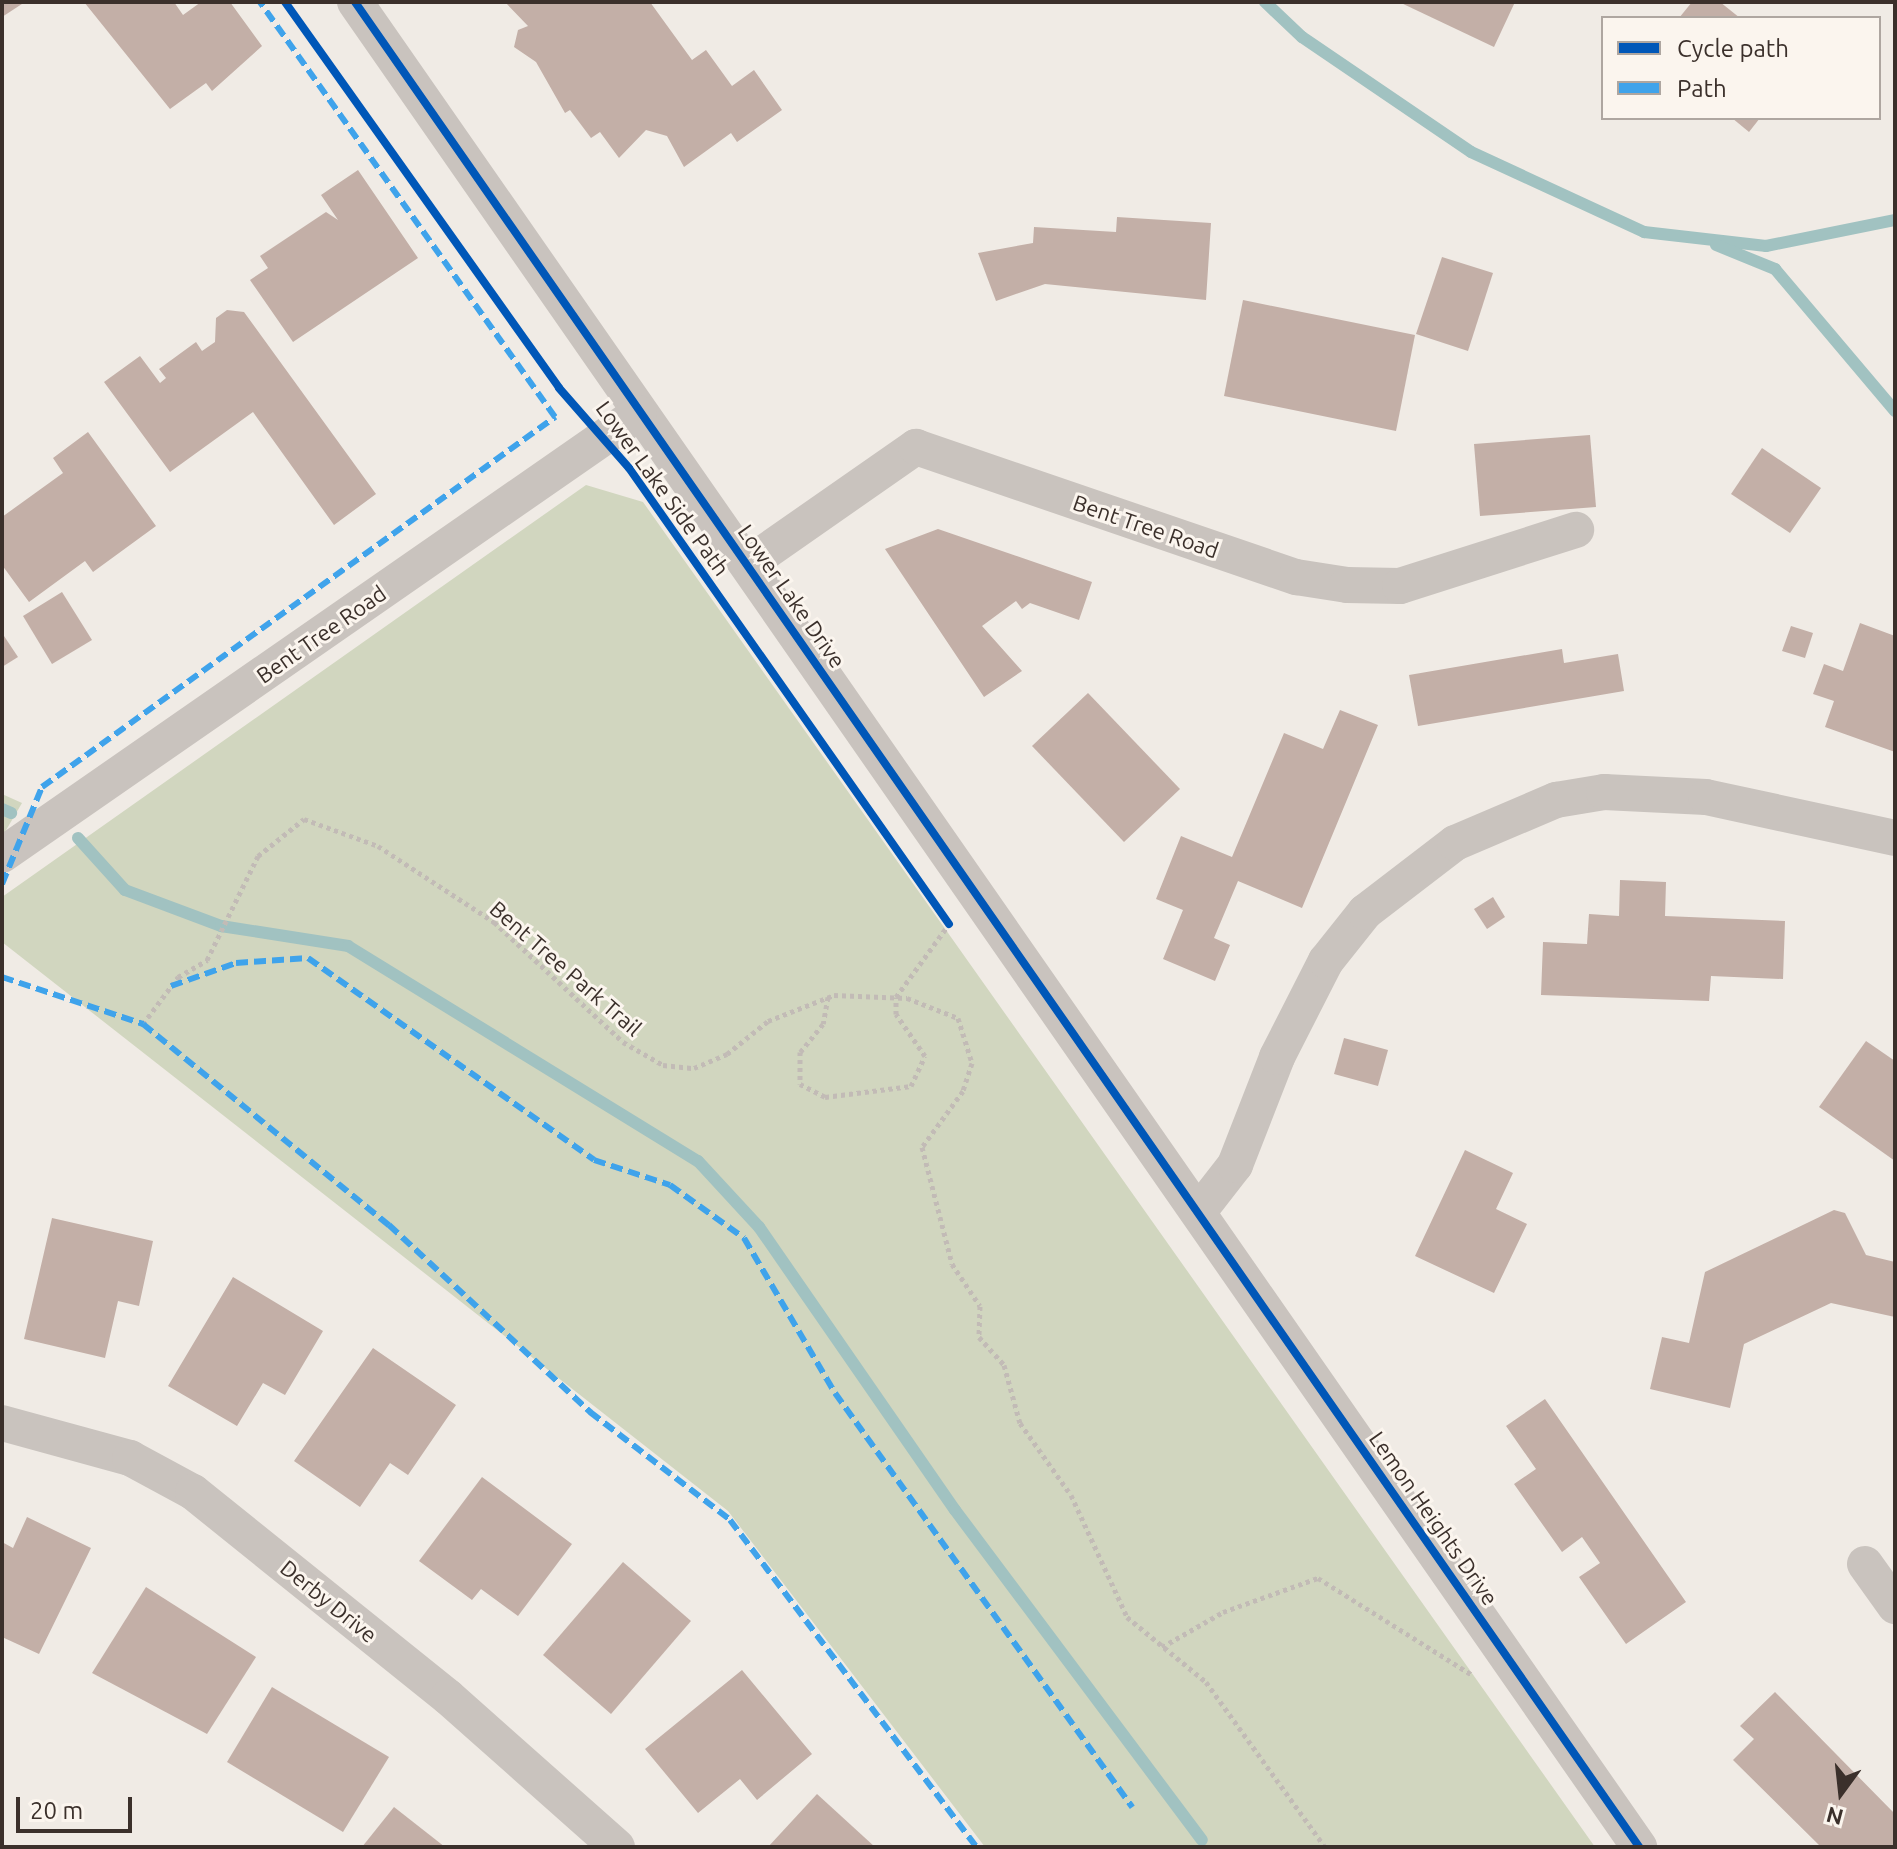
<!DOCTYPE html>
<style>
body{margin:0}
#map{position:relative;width:1897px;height:1849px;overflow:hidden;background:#f0ebe5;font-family:Ubuntu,sans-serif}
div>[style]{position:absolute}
.green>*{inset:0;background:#d1d6bf}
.stream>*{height:12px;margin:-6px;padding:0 6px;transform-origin:6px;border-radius:6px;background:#a1c2c1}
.building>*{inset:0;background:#c3afa7}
.path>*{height:5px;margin-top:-2.5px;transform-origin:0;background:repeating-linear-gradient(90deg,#c2bbb6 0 4px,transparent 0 8px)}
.street>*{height:36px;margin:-18px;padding:0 18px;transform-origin:18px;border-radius:18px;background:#c9c3be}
.quiet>*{height:6px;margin-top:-3px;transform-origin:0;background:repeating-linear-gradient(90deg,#3fa3eb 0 12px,transparent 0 18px)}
.cycleway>*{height:8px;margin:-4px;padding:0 4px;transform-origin:4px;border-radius:4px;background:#0057b8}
span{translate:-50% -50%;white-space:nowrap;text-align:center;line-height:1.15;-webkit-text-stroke:6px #fbf5ee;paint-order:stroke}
.street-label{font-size:22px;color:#3b302b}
.frame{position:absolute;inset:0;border:4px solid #3b302b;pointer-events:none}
.legend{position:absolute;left:1601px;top:16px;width:280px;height:104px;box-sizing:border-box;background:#fbf5ee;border:2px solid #aea6a0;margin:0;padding:10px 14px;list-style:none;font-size:24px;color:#3b302b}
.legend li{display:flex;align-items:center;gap:16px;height:40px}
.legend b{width:40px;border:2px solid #aea6a0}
.north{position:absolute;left:1801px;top:1753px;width:80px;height:80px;-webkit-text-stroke:6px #fbf5ee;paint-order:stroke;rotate:195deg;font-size:22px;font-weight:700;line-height:32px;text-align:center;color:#3b302b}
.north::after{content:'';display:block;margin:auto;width:28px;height:36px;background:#3b302b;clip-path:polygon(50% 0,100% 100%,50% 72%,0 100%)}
.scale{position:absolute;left:16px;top:1797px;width:116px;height:36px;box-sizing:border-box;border:4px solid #3b302b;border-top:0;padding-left:10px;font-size:24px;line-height:28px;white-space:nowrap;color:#3b302b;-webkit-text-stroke:6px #fbf5ee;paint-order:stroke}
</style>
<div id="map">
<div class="green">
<i style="clip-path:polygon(586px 485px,643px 502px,1595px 1847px,985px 1847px,728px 1511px,2px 942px,2px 897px)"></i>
<i style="clip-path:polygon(2px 794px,22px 803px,2px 837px)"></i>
</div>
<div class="stream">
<i style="left:1265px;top:2px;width:51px;rotate:43.4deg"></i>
<i style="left:1302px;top:37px;width:204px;rotate:34.2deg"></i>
<i style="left:1471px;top:152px;width:191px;rotate:24.8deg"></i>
<i style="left:1644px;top:232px;width:123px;rotate:6.5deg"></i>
<i style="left:1766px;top:246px;width:132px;rotate:-11.4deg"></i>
<i style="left:1716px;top:245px;width:64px;rotate:22.1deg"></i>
<i style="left:1775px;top:269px;width:186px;rotate:49.8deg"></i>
<i style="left:2px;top:809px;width:10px;rotate:24deg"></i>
<i style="left:78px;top:838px;width:70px;rotate:47.9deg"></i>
<i style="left:125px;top:890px;width:103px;rotate:20.6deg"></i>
<i style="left:221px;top:926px;width:129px;rotate:8.9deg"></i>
<i style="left:348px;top:946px;width:411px;rotate:31.6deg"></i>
<i style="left:698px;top:1161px;width:90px;rotate:47.3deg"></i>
<i style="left:759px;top:1227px;width:344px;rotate:55.3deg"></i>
<i style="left:955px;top:1510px;width:412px;rotate:53.2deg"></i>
</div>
<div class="building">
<i style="clip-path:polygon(2px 2px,25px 2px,2px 17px)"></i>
<i style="clip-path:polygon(84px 2px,174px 2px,183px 15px,201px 2px,230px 2px,262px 46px,212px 91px,206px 83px,170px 109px)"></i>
<i style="clip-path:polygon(505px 2px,650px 2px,692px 60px,706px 50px,732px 86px,754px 70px,782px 110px,737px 142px,731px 133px,684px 167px,667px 136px,646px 130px,619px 158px,600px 132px,591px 138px,570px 110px,565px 113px,536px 62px,514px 47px,518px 30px,528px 26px)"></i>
<i style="clip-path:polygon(1399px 2px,1515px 2px,1494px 47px)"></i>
<i style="clip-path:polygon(1692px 2px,1720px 2px,1740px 18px,1679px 18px)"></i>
<i style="clip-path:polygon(1732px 118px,1760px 118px,1749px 132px)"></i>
<i style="clip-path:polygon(358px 170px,418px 258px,293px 342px,250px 280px,268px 268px,260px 256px,326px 212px,338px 220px,321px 195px)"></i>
<i style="clip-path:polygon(1117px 217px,1211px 223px,1206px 300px,1045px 284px,996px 301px,978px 253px,1033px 243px,1034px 227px,1116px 232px)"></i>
<i style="clip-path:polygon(1442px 257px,1493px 273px,1468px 351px,1416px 334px)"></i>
<i style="clip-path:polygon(1243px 300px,1415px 335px,1396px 431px,1224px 396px)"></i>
<i style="clip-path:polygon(227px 310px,244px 312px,376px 494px,334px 525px,253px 412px,170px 472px,104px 382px,140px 356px,160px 383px,166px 378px,159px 369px,196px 342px,202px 351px,215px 342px,216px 318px)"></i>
<i style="clip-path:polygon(88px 432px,156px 526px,93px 572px,85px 561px,29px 602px,2px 565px,2px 517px,63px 473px,53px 458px)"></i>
<i style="clip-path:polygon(1590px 435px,1596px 507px,1480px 516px,1474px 444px)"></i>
<i style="clip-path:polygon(1762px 448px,1821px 488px,1790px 533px,1731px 494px)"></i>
<i style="clip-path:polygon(938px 529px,1092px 582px,1079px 620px,1030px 603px,1022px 609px,1016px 601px,982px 626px,1022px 671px,984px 697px,885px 549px)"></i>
<i style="clip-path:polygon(62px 592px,92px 640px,52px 664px,23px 616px)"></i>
<i style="clip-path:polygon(1860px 623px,1895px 636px,1895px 752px,1825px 727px,1834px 701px,1813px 694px,1824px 664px,1843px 671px)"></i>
<i style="clip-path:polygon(1791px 626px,1813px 633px,1805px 658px,1782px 651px)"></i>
<i style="clip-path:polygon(2px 633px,18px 657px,2px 667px)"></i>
<i style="clip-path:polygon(1562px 649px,1564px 663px,1618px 654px,1624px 691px,1418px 726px,1409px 675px)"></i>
<i style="clip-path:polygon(1088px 693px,1180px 789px,1124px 842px,1032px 746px)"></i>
<i style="clip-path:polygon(1340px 710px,1378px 725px,1302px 908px,1238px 881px,1214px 938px,1230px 945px,1215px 981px,1163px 959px,1183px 910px,1156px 899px,1181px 836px,1232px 857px,1284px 733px,1323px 749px)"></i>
<i style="clip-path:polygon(1620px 880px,1666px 882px,1665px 916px,1785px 921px,1783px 979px,1711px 976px,1709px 1001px,1541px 995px,1543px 942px,1587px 944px,1589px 914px,1619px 916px)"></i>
<i style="clip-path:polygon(1493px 897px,1505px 917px,1487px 929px,1474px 909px)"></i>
<i style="clip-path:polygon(1344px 1038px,1388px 1050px,1378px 1086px,1334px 1074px)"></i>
<i style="clip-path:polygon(1866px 1041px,1895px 1061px,1895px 1161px,1819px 1107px)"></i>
<i style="clip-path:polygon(1465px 1150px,1513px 1173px,1496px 1209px,1527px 1224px,1494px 1293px,1415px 1256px)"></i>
<i style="clip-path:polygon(1834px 1210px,1845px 1213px,1866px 1255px,1895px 1262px,1895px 1317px,1831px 1303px,1744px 1344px,1730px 1408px,1650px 1389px,1662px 1337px,1689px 1343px,1705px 1272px)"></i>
<i style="clip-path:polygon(52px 1218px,153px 1241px,139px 1306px,118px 1301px,105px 1358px,24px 1339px)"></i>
<i style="clip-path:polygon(233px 1277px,323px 1331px,285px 1395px,263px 1383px,237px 1426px,168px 1386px)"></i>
<i style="clip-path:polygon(373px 1348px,456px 1405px,408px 1475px,390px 1463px,360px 1507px,294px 1461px)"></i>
<i style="clip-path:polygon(1545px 1399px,1686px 1602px,1626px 1644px,1579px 1577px,1600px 1563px,1582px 1537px,1562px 1552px,1514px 1484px,1536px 1469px,1506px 1426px)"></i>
<i style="clip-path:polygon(482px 1477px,572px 1544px,518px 1616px,481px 1589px,472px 1600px,419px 1561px)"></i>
<i style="clip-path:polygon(27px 1517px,91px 1548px,39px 1654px,2px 1637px,2px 1542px,13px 1548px)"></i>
<i style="clip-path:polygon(623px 1562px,691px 1621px,611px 1714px,543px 1655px)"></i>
<i style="clip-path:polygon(146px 1587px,256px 1657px,207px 1734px,92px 1673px)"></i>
<i style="clip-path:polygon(742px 1670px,812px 1754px,757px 1800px,740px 1779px,698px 1813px,645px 1749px)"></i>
<i style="clip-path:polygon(272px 1687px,389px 1757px,343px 1832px,227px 1762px)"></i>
<i style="clip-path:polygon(1775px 1692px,1895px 1814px,1895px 1847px,1821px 1847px,1733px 1760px,1754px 1739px,1740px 1726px)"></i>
<i style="clip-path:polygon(817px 1794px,875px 1847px,768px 1847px)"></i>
<i style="clip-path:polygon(394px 1807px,445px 1847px,362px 1847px)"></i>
</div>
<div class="path">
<i style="left:828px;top:997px;width:27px;rotate:100deg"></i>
<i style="left:823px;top:1024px;width:36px;rotate:129deg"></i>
<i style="left:800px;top:1052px;width:32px;rotate:90deg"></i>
<i style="left:800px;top:1084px;width:28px;rotate:27deg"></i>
<i style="left:825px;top:1097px;width:87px;rotate:-7.3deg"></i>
<i style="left:911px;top:1086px;width:33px;rotate:-65deg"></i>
<i style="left:925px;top:1056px;width:51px;rotate:-124.6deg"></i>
<i style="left:896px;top:1014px;width:17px;rotate:-90deg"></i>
<i style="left:896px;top:997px;width:90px;rotate:-54deg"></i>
<i style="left:143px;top:1024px;width:59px;rotate:-53.3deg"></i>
<i style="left:178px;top:977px;width:34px;rotate:-30deg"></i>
<i style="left:207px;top:960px;width:116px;rotate:-63.9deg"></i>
<i style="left:258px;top:856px;width:59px;rotate:-38.8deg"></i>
<i style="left:304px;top:819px;width:79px;rotate:20deg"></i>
<i style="left:378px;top:846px;width:139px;rotate:33.2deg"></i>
<i style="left:494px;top:922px;width:176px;rotate:42.9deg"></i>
<i style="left:623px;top:1042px;width:46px;rotate:29.9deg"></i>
<i style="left:663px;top:1065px;width:31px;rotate:6deg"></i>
<i style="left:694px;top:1068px;width:36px;rotate:-23deg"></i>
<i style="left:727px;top:1054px;width:53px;rotate:-38.8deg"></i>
<i style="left:768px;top:1021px;width:71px;rotate:-21.5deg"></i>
<i style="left:834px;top:995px;width:73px;rotate:2.4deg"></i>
<i style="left:907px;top:998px;width:55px;rotate:21.4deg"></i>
<i style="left:958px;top:1018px;width:47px;rotate:72.7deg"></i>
<i style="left:972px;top:1063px;width:29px;rotate:108deg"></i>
<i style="left:963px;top:1091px;width:69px;rotate:126.2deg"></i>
<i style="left:922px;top:1147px;width:121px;rotate:75.6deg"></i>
<i style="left:952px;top:1264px;width:50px;rotate:56.3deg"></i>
<i style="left:980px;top:1306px;width:31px;rotate:92deg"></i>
<i style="left:979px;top:1337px;width:38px;rotate:48deg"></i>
<i style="left:1004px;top:1365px;width:60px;rotate:74.6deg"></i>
<i style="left:1020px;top:1423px;width:88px;rotate:54.7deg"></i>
<i style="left:1071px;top:1495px;width:134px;rotate:65.3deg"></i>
<i style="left:1127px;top:1617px;width:102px;rotate:39.4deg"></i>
<i style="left:1206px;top:1682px;width:203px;rotate:54.2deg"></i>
<i style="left:1162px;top:1647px;width:70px;rotate:-29.8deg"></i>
<i style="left:1223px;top:1612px;width:101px;rotate:-19.7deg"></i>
<i style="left:1318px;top:1578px;width:182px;rotate:32.2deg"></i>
</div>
<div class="street">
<i style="left:355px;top:2px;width:2248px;rotate:55.16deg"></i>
<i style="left:748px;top:564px;width:205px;rotate:-34.9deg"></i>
<i style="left:916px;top:447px;width:402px;rotate:18.9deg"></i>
<i style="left:1296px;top:577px;width:52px;rotate:8.9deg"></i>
<i style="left:1347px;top:585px;width:53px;rotate:1.1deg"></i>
<i style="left:1400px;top:586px;width:185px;rotate:-17.7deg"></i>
<i style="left:2px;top:855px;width:775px;rotate:-34.76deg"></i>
<i style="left:1200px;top:1210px;width:57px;rotate:-52.1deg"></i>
<i style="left:1235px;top:1165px;width:116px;rotate:-68.7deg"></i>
<i style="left:1277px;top:1057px;width:108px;rotate:-63deg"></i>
<i style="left:1326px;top:961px;width:63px;rotate:-51.5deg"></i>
<i style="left:1365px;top:912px;width:113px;rotate:-37.5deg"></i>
<i style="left:1455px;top:843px;width:110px;rotate:-23.1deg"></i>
<i style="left:1556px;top:800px;width:49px;rotate:-9.5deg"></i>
<i style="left:1604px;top:792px;width:102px;rotate:2.8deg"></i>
<i style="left:1706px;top:797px;width:193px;rotate:12.2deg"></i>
<i style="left:2px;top:1423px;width:133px;rotate:15.3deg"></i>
<i style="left:130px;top:1458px;width:72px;rotate:28.4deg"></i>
<i style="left:193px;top:1492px;width:327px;rotate:38.8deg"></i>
<i style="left:448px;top:1697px;width:226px;rotate:41.6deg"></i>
<i style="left:1865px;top:1564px;width:52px;rotate:54.5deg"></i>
</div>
<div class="quiet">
<i style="left:2px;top:884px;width:105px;rotate:-67.6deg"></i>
<i style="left:42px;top:787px;width:633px;rotate:-35.8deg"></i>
<i style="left:555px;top:417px;width:509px;rotate:-125.41deg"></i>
<i style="left:2px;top:977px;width:149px;rotate:18.4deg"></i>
<i style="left:143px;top:1024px;width:318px;rotate:39.3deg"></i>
<i style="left:389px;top:1225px;width:275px;rotate:42.9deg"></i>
<i style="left:590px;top:1412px;width:177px;rotate:37.6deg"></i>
<i style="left:730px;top:1520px;width:409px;rotate:53deg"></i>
<i style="left:171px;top:986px;width:69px;rotate:-19.5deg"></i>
<i style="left:236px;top:963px;width:72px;rotate:-4deg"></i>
<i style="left:308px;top:958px;width:350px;rotate:35.2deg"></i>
<i style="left:594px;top:1160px;width:80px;rotate:18.2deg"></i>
<i style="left:670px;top:1185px;width:91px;rotate:35.6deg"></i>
<i style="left:744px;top:1238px;width:180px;rotate:59.6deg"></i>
<i style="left:835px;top:1393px;width:510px;rotate:54.34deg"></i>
</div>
<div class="cycleway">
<i style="left:285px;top:2px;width:473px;rotate:54.6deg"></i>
<i style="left:559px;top:388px;width:106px;rotate:48.8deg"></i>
<i style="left:629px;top:468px;width:557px;rotate:54.94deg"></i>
<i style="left:355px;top:2px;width:2248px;rotate:55.16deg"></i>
</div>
<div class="street-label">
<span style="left:663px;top:488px;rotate:54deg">Lower Lake Side Path</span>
<span style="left:1146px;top:526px;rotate:19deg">Bent Tree Road</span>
<span style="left:792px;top:596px;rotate:55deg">Lower Lake Drive</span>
<span style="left:321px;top:634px;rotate:-35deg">Bent Tree Road</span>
<span style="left:566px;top:968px;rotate:41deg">Bent Tree Park Trail</span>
<span style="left:1434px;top:1518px;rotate:55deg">Lemon Heights Drive</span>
<span style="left:329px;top:1601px;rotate:39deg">Derby Drive</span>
</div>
<div class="frame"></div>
<ul class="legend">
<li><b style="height:10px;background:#0057b8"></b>Cycle path</li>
<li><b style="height:10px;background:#3fa3eb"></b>Path</li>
</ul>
<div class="north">N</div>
<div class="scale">20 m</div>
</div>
